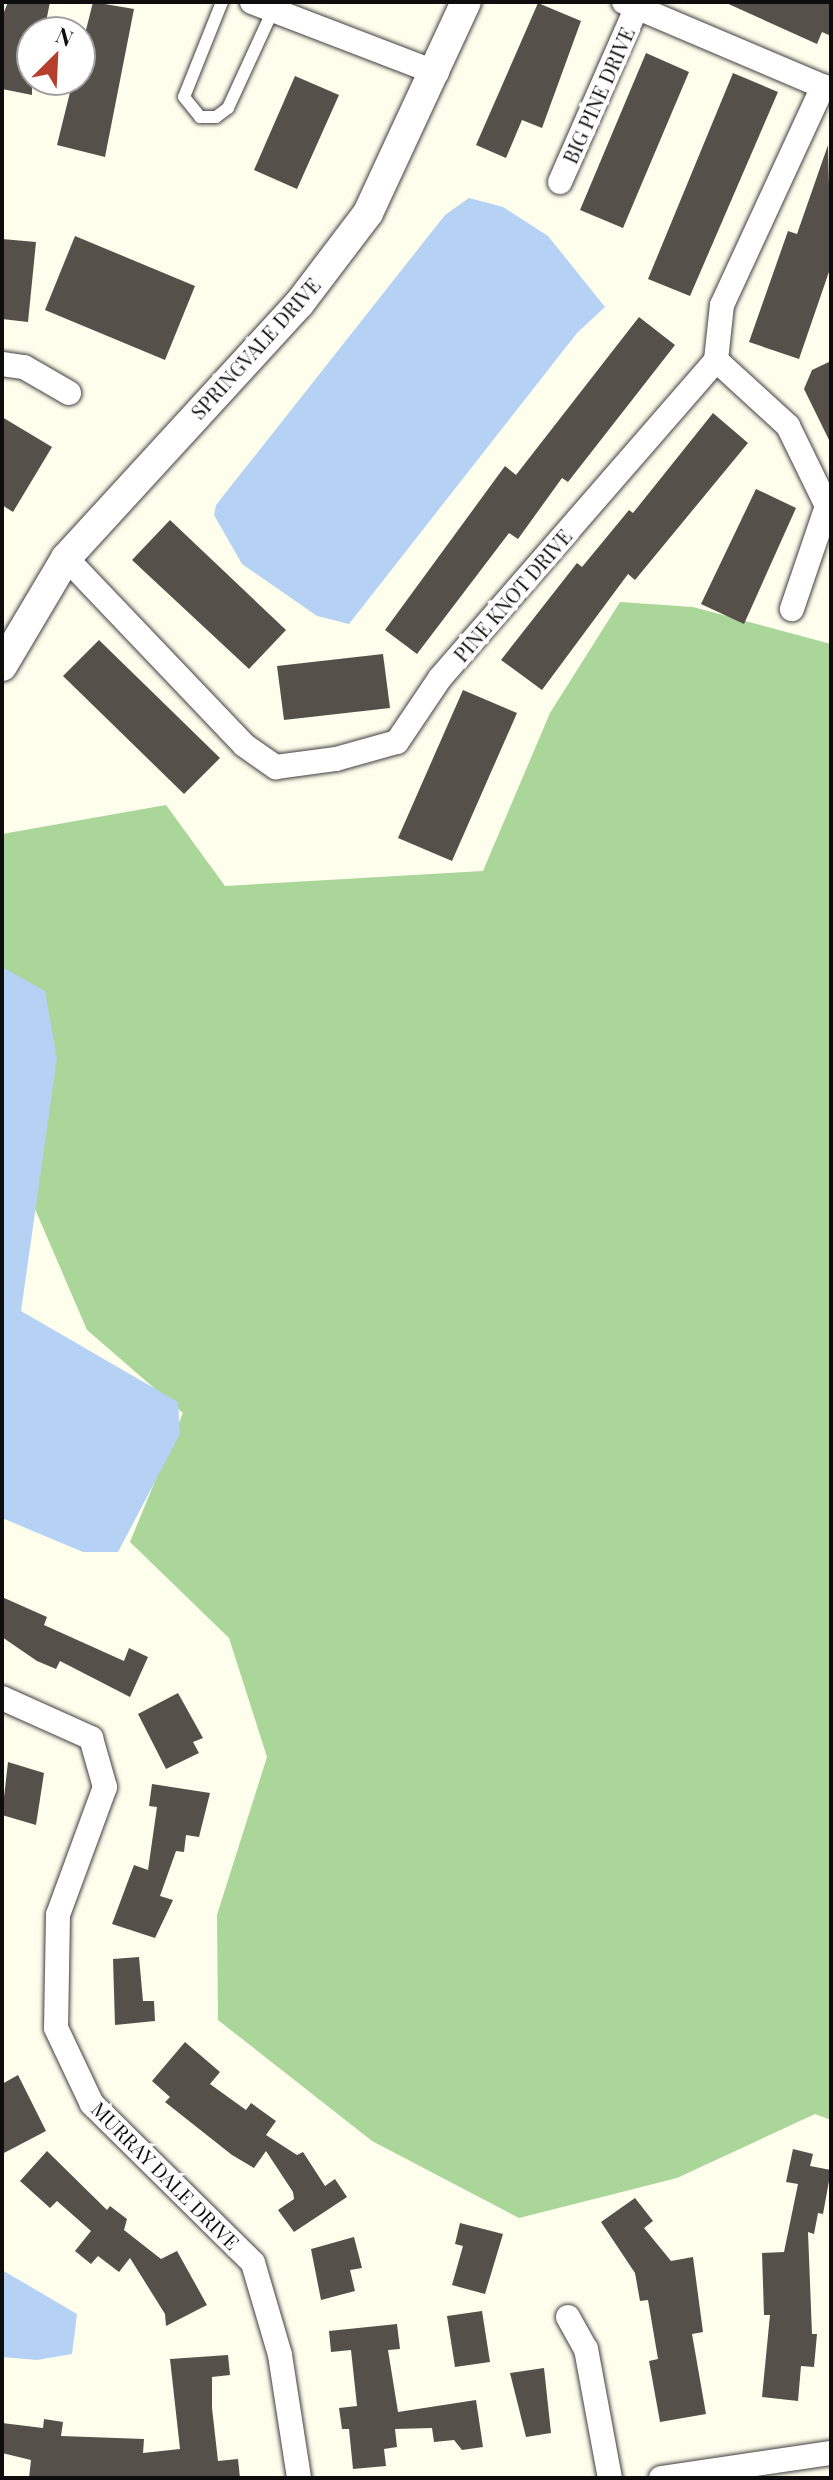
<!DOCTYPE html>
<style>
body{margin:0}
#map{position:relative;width:833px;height:2480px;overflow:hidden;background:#fefeed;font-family:"Playfair Display",serif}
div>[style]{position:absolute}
.forest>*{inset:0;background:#aad699}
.water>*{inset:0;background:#b5d1f3}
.building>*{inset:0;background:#55504a}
.roads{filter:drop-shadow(0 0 2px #404040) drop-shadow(0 0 2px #404040)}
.service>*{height:12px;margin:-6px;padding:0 6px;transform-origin:6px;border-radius:6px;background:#fff}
.minor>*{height:24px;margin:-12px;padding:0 12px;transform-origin:12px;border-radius:12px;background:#fff}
.tertiary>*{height:30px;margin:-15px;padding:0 15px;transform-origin:15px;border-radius:15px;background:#fff}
span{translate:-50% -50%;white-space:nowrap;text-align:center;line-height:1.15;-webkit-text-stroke:8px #fff;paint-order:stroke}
.street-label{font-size:20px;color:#0d0d0d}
.frame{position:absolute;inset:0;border:4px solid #0d0d0d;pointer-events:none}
.north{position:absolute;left:16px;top:16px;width:80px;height:80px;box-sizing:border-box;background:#fff;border:2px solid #9e9e9e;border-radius:50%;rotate:24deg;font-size:22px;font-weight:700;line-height:32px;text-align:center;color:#0d0d0d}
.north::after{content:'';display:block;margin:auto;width:28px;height:36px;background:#b53e2c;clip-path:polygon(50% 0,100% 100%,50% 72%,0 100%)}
</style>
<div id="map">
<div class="forest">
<i style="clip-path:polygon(620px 602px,693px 607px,831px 644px,831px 2120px,815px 2114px,677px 2178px,519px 2218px,372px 2141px,218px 2020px,217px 1915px,267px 1757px,229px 1638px,130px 1542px,183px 1413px,87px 1330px,35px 1209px,2px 975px,2px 834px,166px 805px,225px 886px,483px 871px,550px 713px)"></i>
</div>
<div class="water">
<i style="clip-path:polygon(469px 198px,503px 207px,548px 236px,605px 307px,577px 333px,349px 624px,317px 616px,242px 564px,214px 515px,216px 505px,445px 215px)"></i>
<i style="clip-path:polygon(2px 967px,45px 991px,57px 1058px,21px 1311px,178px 1402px,180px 1434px,118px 1552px,83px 1552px,2px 1518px)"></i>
<i style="clip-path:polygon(2px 2270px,77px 2314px,72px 2354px,37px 2360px,2px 2357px)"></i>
</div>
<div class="building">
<i style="clip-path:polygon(8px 2px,50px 2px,44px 32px,32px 32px,32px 95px,2px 89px,2px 17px)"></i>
<i style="clip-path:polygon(93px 2px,134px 9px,105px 157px,57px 145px,73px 80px,80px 80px,80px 54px)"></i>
<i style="clip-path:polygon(724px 2px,831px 2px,831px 36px,822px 32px,817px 44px)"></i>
<i style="clip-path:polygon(538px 3px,581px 21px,542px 128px,522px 120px,506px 158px,476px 145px)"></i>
<i style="clip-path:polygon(646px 53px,689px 72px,623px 228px,580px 210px)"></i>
<i style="clip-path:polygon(733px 73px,778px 92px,690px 296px,648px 279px)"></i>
<i style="clip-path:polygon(295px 76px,339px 95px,297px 189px,254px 170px)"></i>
<i style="clip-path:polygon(828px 145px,831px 266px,799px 359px,749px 342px,788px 231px,797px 234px)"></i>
<i style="clip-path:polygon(75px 236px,195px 286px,165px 360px,45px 310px)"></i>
<i style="clip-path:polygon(2px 239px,36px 242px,28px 322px,2px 319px)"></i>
<i style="clip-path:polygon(639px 317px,675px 345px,568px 482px,562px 478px,518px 539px,509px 533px,417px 654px,385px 630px,505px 466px,516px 475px)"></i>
<i style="clip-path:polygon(831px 361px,831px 444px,804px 389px,812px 370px)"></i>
<i style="clip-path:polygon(713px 413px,748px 443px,635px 580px,628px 574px,542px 690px,501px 660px,577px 563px,582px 567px,629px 510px,633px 513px)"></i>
<i style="clip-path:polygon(2px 417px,52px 447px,13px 512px,2px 505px)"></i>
<i style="clip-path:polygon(756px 489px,796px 508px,744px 624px,701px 604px)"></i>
<i style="clip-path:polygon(170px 520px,286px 630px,249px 669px,132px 560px)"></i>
<i style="clip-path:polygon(99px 640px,220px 758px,184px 794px,63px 676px)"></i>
<i style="clip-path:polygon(383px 654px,390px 708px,284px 720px,277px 666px)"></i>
<i style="clip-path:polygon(463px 690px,517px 713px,452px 861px,398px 838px)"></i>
<i style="clip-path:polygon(2px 1597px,47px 1617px,44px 1625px,124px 1661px,129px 1648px,148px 1657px,130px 1697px,60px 1661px,56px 1669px,37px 1661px,2px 1637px)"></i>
<i style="clip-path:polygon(178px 1693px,203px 1738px,193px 1742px,199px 1753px,166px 1769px,138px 1714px)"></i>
<i style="clip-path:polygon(8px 1762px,44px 1773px,36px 1825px,2px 1815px)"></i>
<i style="clip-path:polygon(152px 1784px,210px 1793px,199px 1837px,186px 1835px,184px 1852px,176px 1851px,160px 1896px,173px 1900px,155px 1938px,112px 1924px,134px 1865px,148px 1870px,157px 1807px,149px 1806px)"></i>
<i style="clip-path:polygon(139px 1957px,143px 2001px,154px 2001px,155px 2021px,115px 2025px,113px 1959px)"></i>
<i style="clip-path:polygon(185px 2042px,220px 2072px,210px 2084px,246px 2110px,251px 2103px,276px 2121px,266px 2135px,297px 2155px,303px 2152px,325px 2186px,335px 2179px,347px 2197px,294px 2232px,278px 2210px,294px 2199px,293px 2192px,266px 2151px,254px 2168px,232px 2155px,165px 2102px,170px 2097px,152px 2081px)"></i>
<i style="clip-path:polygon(18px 2075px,46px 2131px,2px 2154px,2px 2084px)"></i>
<i style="clip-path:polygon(793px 2149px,813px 2154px,810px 2166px,831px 2170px,823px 2214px,818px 2213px,814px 2234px,808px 2232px,812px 2334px,817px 2334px,814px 2367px,801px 2366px,798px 2401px,762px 2397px,770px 2315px,764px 2315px,762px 2253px,784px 2252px,798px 2184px,786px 2182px)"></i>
<i style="clip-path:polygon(47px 2151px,107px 2210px,110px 2206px,127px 2219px,124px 2230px,161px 2259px,177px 2251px,207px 2305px,166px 2326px,165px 2314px,130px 2258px,119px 2272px,98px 2256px,91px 2264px,75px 2251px,91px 2231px,57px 2201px,50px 2208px,20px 2181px)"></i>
<i style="clip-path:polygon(635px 2198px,653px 2221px,644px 2228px,671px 2261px,693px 2257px,703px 2332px,692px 2334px,706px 2414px,660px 2422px,649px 2361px,658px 2359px,648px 2300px,640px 2301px,635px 2273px,601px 2222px)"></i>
<i style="clip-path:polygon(460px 2223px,503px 2234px,485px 2294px,452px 2285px,463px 2246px,455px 2244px)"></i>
<i style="clip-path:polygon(354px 2237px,362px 2268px,350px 2270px,355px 2291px,321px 2300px,311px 2249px)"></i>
<i style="clip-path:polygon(482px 2311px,490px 2362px,455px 2367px,447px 2316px)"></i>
<i style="clip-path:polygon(397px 2324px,400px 2349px,388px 2350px,398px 2412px,476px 2400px,483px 2447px,462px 2450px,454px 2440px,434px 2442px,432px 2428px,395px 2429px,397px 2447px,384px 2449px,386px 2466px,353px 2469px,349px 2429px,342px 2429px,339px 2408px,357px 2406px,351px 2350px,331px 2352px,329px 2331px)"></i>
<i style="clip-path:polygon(228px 2355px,230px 2375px,212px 2377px,212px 2408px,218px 2461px,238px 2459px,240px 2478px,29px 2478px,31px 2460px,2px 2453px,2px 2423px,43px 2428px,44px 2419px,63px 2422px,61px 2436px,144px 2439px,143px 2453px,180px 2449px,170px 2359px)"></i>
<i style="clip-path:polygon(544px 2368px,551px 2433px,526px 2437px,510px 2373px)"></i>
</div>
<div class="roads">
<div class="service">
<i style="left:222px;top:2px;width:102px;rotate:111.8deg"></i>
<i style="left:184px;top:97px;width:26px;rotate:51deg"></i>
<i style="left:200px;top:117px;width:16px"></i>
<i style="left:216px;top:117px;width:15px;rotate:-37deg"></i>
<i style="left:228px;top:108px;width:108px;rotate:-65.3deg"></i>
</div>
<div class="minor">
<i style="left:252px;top:2px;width:198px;rotate:21deg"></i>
<i style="left:624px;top:2px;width:225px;rotate:23deg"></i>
<i style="left:560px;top:182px;width:197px;rotate:-66.3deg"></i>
<i style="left:716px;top:360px;width:98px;rotate:42.5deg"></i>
<i style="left:788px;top:426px;width:89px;rotate:64deg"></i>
<i style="left:827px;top:506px;width:109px;rotate:108.8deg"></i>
<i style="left:2px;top:364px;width:22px;rotate:8deg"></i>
<i style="left:24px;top:367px;width:52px;rotate:30deg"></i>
<i style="left:66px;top:558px;width:258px;rotate:46.4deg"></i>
<i style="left:244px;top:745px;width:39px;rotate:35deg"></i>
<i style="left:276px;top:767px;width:61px;rotate:-7.6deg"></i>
<i style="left:336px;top:759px;width:63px;rotate:-15.6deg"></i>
<i style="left:397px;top:742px;width:77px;rotate:-56.1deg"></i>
<i style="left:440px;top:678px;width:421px;rotate:-49deg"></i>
<i style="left:716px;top:360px;width:55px;rotate:-83.8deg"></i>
<i style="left:722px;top:305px;width:241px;rotate:-65.2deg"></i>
<i style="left:2px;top:1698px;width:98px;rotate:24.2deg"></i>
<i style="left:91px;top:1738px;width:51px;rotate:74.1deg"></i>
<i style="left:105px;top:1787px;width:136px;rotate:110.2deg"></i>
<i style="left:58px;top:1915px;width:113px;rotate:91deg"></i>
<i style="left:56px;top:2028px;width:84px;rotate:64.7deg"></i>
<i style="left:92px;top:2104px;width:226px;rotate:44.6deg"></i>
<i style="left:253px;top:2263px;width:96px;rotate:73.6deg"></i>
<i style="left:280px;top:2355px;width:124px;rotate:81.2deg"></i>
<i style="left:568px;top:2317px;width:37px;rotate:61deg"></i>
<i style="left:586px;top:2349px;width:131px;rotate:79.5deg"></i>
<i style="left:661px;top:2478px;width:172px;rotate:-8.4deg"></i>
</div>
<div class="tertiary">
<i style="left:2px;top:666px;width:126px;rotate:-59.3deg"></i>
<i style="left:66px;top:558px;width:345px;rotate:-47.5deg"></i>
<i style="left:299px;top:304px;width:114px;rotate:-52.8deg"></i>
<i style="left:368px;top:213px;width:233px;rotate:-65.1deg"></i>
</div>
</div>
<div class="street-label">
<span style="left:598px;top:95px;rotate:-66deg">BIG PINE DRIVE</span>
<span style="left:255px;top:348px;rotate:-48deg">SPRINGVALE DRIVE</span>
<span style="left:512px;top:595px;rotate:-49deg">PINE KNOT DRIVE</span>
<span style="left:166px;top:2175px;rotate:45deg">MURRAY DALE DRIVE</span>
</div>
<div class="frame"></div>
<div class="north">N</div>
</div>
